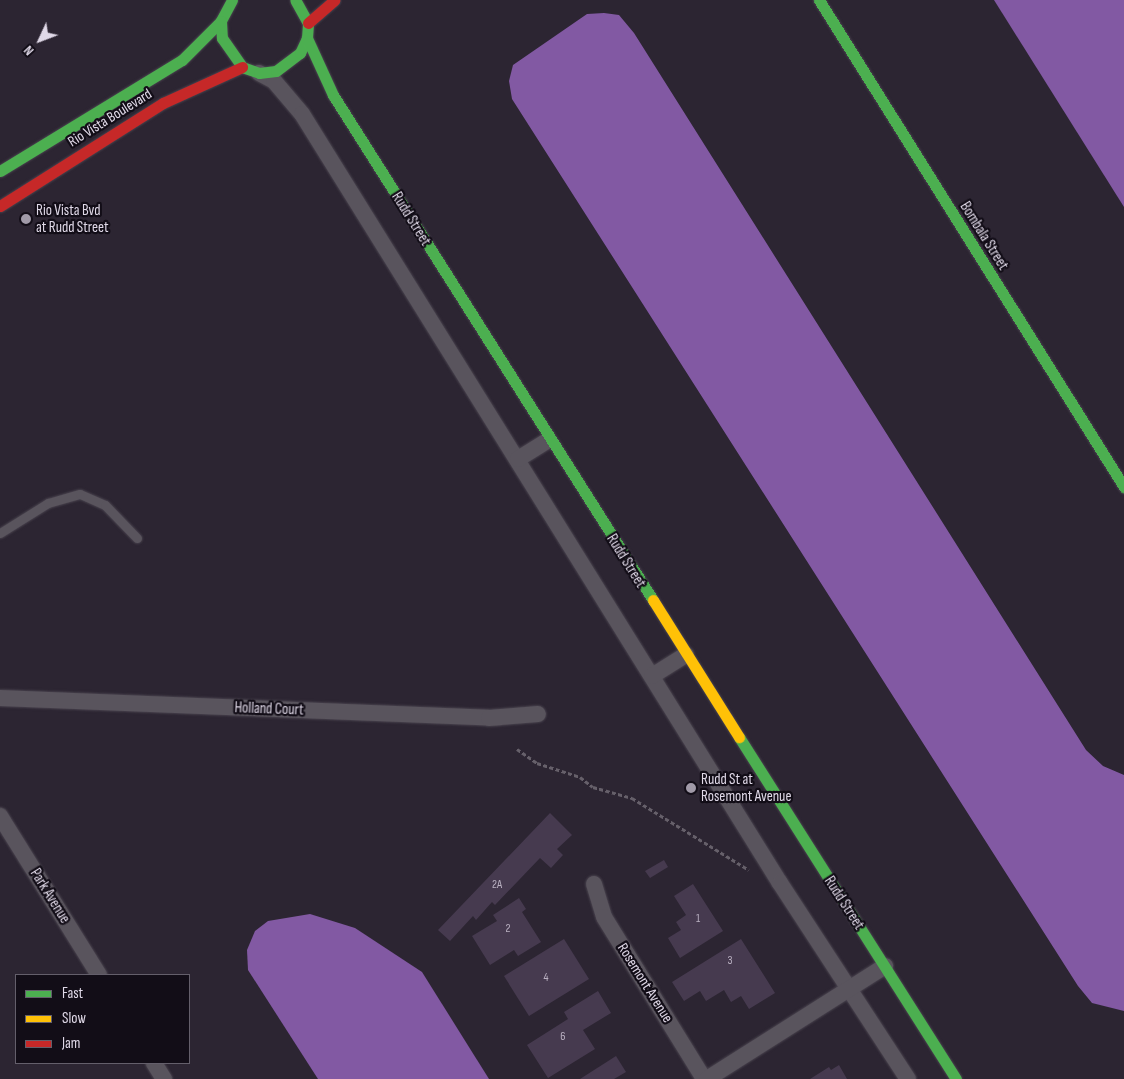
<!DOCTYPE html>
<style>
body{margin:0}
#map{position:relative;width:1124px;height:1079px;overflow:hidden;background:#2c2532;font-family:"Sofia Sans Condensed",sans-serif}
div>[style]{position:absolute}
.water>*{inset:0;background:#8259a3}
.building>*{inset:0;background:#463a4f}
.path>*{height:3px;margin-top:-1.5px;transform-origin:0;background:repeating-linear-gradient(90deg,#66606a 0 4px,transparent 0 6.5px)}
.roads{filter:drop-shadow(0 0 1px #49434e) drop-shadow(0 0 1px #49434e)}
.lane>*{height:9px;margin:-4.5px;padding:0 4.5px;transform-origin:4.5px;border-radius:4.5px;background:#59545d}
.street>*{height:16px;margin:-8px;padding:0 8px;transform-origin:8px;border-radius:8px;background:#59545d}
.fast>*{height:11px;margin:-5.5px;padding:0 5.5px;transform-origin:5.5px;border-radius:5.5px;background:#4caf50}
.slow>*{height:11px;margin:-5.5px;padding:0 5.5px;transform-origin:5.5px;border-radius:5.5px;background:#ffc107}
.jam>*{height:11px;margin:-5.5px;padding:0 5.5px;transform-origin:5.5px;border-radius:5.5px;background:#c62828}
.dots>*{width:14px;height:14px;translate:-50% -50%;box-sizing:border-box;border:2px solid #120d17;border-radius:50%}
span{translate:-50% -50%;white-space:nowrap;text-align:center;line-height:1.15;-webkit-text-stroke:4.5px #120d17;paint-order:stroke}
.number-label{font-size:12px;color:#bab1c2}
.number-label span{-webkit-text-stroke-width:0}
.street-label{font-size:15px;color:#e0d9e8}
.poi-label{font-size:15px;color:#e0d9e8}
.left{translate:0 -50%;text-align:left}
.legend{position:absolute;left:15px;top:974px;width:175px;height:90px;box-sizing:border-box;background:#120d17;border:1px solid #645f6b;margin:0;padding:6px 9px;list-style:none;font-size:15px;color:#e0d9e8}
.legend li{display:flex;align-items:center;gap:10px;height:25px}
.legend b{width:25px;border:1px solid #645f6b}
.north{position:absolute;left:15px;top:15px;width:50px;height:50px;-webkit-text-stroke:4px #120d17;paint-order:stroke;rotate:227deg;font-size:14px;font-weight:700;line-height:20px;text-align:center;color:#e0d9e8}
.north::after{content:'';display:block;margin:auto;width:18px;height:22px;background:#e0d9e8;clip-path:polygon(50% 0,100% 100%,50% 72%,0 100%)}
</style>
<div id="map">
<div class="water">
<i style="clip-path:polygon(994px 0,1124px 0,1124px 207px)"></i>
<i style="clip-path:polygon(604px 13px,619px 15px,634px 33px,1086px 750px,1103px 766px,1124px 775px,1124px 1011px,1092px 1003px,1078px 986px,512px 99px,509px 81px,513px 65px,587px 14px)"></i>
<i style="clip-path:polygon(310px 914px,355px 928px,422px 972px,489px 1079px,318px 1079px,248px 970px,247px 950px,255px 931px,268px 921px)"></i>
</div>
<div class="building">
<i style="clip-path:polygon(550px 813px,572px 835px,557px 849px,563px 855px,551px 868px,540px 858px,495px 905px,492px 902px,476px 920px,473px 916px,450px 941px,438px 930px)"></i>
<i style="clip-path:polygon(664px 860px,668px 867px,650px 878px,645px 871px)"></i>
<i style="clip-path:polygon(693px 884px,723px 931px,680px 958px,668px 938px,681px 930px,676px 922px,686px 915px,674px 896px)"></i>
<i style="clip-path:polygon(519px 898px,526px 909px,522px 912px,541px 942px,518px 956px,514px 950px,490px 965px,472px 936px,497px 921px,493px 915px)"></i>
<i style="clip-path:polygon(564px 939px,589px 979px,529px 1016px,504px 976px)"></i>
<i style="clip-path:polygon(741px 939px,775px 993px,749px 1009px,741px 996px,731px 1002px,724px 990px,706px 1001px,700px 991px,684px 1001px,672px 982px)"></i>
<i style="clip-path:polygon(598px 991px,611px 1013px,583px 1030px,595px 1049px,548px 1078px,527px 1045px,568px 1019px,564px 1012px)"></i>
<i style="clip-path:polygon(616px 1056px,626px 1072px,614px 1079px,580px 1079px)"></i>
<i style="clip-path:polygon(839px 1065px,847px 1079px,810px 1079px,829px 1067px,831px 1070px)"></i>
</div>
<div class="path">
<i style="left:517px;top:749px;width:24px;rotate:35deg"></i>
<i style="left:537px;top:763px;width:45px;rotate:18deg"></i>
<i style="left:580px;top:777px;width:16px;rotate:38deg"></i>
<i style="left:593px;top:787px;width:41px;rotate:15.8deg"></i>
<i style="left:632px;top:798px;width:137px;rotate:31.6deg"></i>
</div>
<div class="roads">
<div class="lane">
<i style="left:0;top:533px;width:57px;rotate:-32deg"></i>
<i style="left:48px;top:503px;width:33px;rotate:-16deg"></i>
<i style="left:80px;top:494px;width:27px;rotate:24deg"></i>
<i style="left:105px;top:505px;width:46px;rotate:45.9deg"></i>
</div>
<div class="street">
<i style="left:259px;top:73px;width:17px;rotate:28deg"></i>
<i style="left:274px;top:81px;width:43px;rotate:49.7deg"></i>
<i style="left:302px;top:114px;width:905px;rotate:58.14deg"></i>
<i style="left:780px;top:883px;width:234px;rotate:56.9deg"></i>
<i style="left:518px;top:459px;width:36px;rotate:-32deg"></i>
<i style="left:652px;top:676px;width:40px;rotate:-32deg"></i>
<i style="left:0;top:698px;width:489px;rotate:2.3deg"></i>
<i style="left:489px;top:718px;width:49px;rotate:-4.7deg"></i>
<i style="left:0;top:816px;width:187px;rotate:58.1deg"></i>
<i style="left:594px;top:884px;width:34px;rotate:73deg"></i>
<i style="left:604px;top:917px;width:190px;rotate:58.3deg"></i>
<i style="left:154px;top:1063px;width:19px;rotate:58deg"></i>
<i style="left:707px;top:1079px;width:211px;rotate:-32.4deg"></i>
</div>
<div class="fast">
<i style="left:232px;top:0;width:24px;rotate:118deg"></i>
<i style="left:221px;top:21px;width:17px;rotate:87deg"></i>
<i style="left:222px;top:38px;width:35px;rotate:55deg"></i>
<i style="left:242px;top:67px;width:18px;rotate:19deg"></i>
<i style="left:259px;top:73px;width:17px;rotate:-7deg"></i>
<i style="left:276px;top:71px;width:30px;rotate:-37deg"></i>
<i style="left:300px;top:53px;width:17px;rotate:-65deg"></i>
<i style="left:307px;top:38px;width:15px;rotate:-86deg"></i>
<i style="left:308px;top:23px;width:26px;rotate:-119deg"></i>
<i style="left:819px;top:0;width:575px;rotate:57.94deg"></i>
<i style="left:307px;top:38px;width:63px;rotate:65.5deg"></i>
<i style="left:333px;top:95px;width:598px;rotate:57.64deg"></i>
<i style="left:0;top:171px;width:213px;rotate:-31.4deg"></i>
<i style="left:182px;top:60px;width:55px;rotate:-45deg"></i>
<i style="left:739px;top:737px;width:405px;rotate:57.6deg"></i>
</div>
<div class="slow">
<i style="left:653px;top:600px;width:162px;rotate:57.9deg"></i>
</div>
<div class="jam">
<i style="left:308px;top:23px;width:35px;rotate:-41deg"></i>
<i style="left:0;top:206px;width:193px;rotate:-32.3deg"></i>
<i style="left:163px;top:103px;width:87px;rotate:-24.5deg"></i>
</div>
</div>
<div class="dots">
<i style="left:26px;top:219px;background:#a19aa8"></i>
<i style="left:691px;top:788px;background:#a19aa8"></i>
</div>
<div class="number-label">
<span style="left:497px;top:885px">2A</span>
<span style="left:698px;top:919px">1</span>
<span style="left:508px;top:929px">2</span>
<span style="left:730px;top:961px">3</span>
<span style="left:546px;top:978px">4</span>
<span style="left:563px;top:1037px">6</span>
</div>
<div class="street-label">
<span style="left:110px;top:118px;rotate:-32deg">Rio Vista Boulevard</span>
<span style="left:411px;top:219px;rotate:58deg">Rudd Street</span>
<span style="left:984px;top:236px;rotate:58deg">Bombala Street</span>
<span style="left:626px;top:561px;rotate:58deg">Rudd Street</span>
<span style="left:269px;top:709px;rotate:2deg">Holland Court</span>
<span style="left:50px;top:896px;rotate:58deg">Park Avenue</span>
<span style="left:844px;top:903px;rotate:57deg">Rudd Street</span>
<span style="left:645px;top:983px;rotate:58deg">Rosemont Avenue</span>
</div>
<div class="poi-label">
<span class="left" style="left:36px;top:219px">Rio Vista Bvd<br>at Rudd Street</span>
<span class="left" style="left:701px;top:788px">Rudd St at<br>Rosemont Avenue</span>
</div>
<ul class="legend">
<li><b style="height:6px;background:#4caf50"></b>Fast</li>
<li><b style="height:6px;background:#ffc107"></b>Slow</li>
<li><b style="height:6px;background:#c62828"></b>Jam</li>
</ul>
<div class="north">N</div>
</div>
